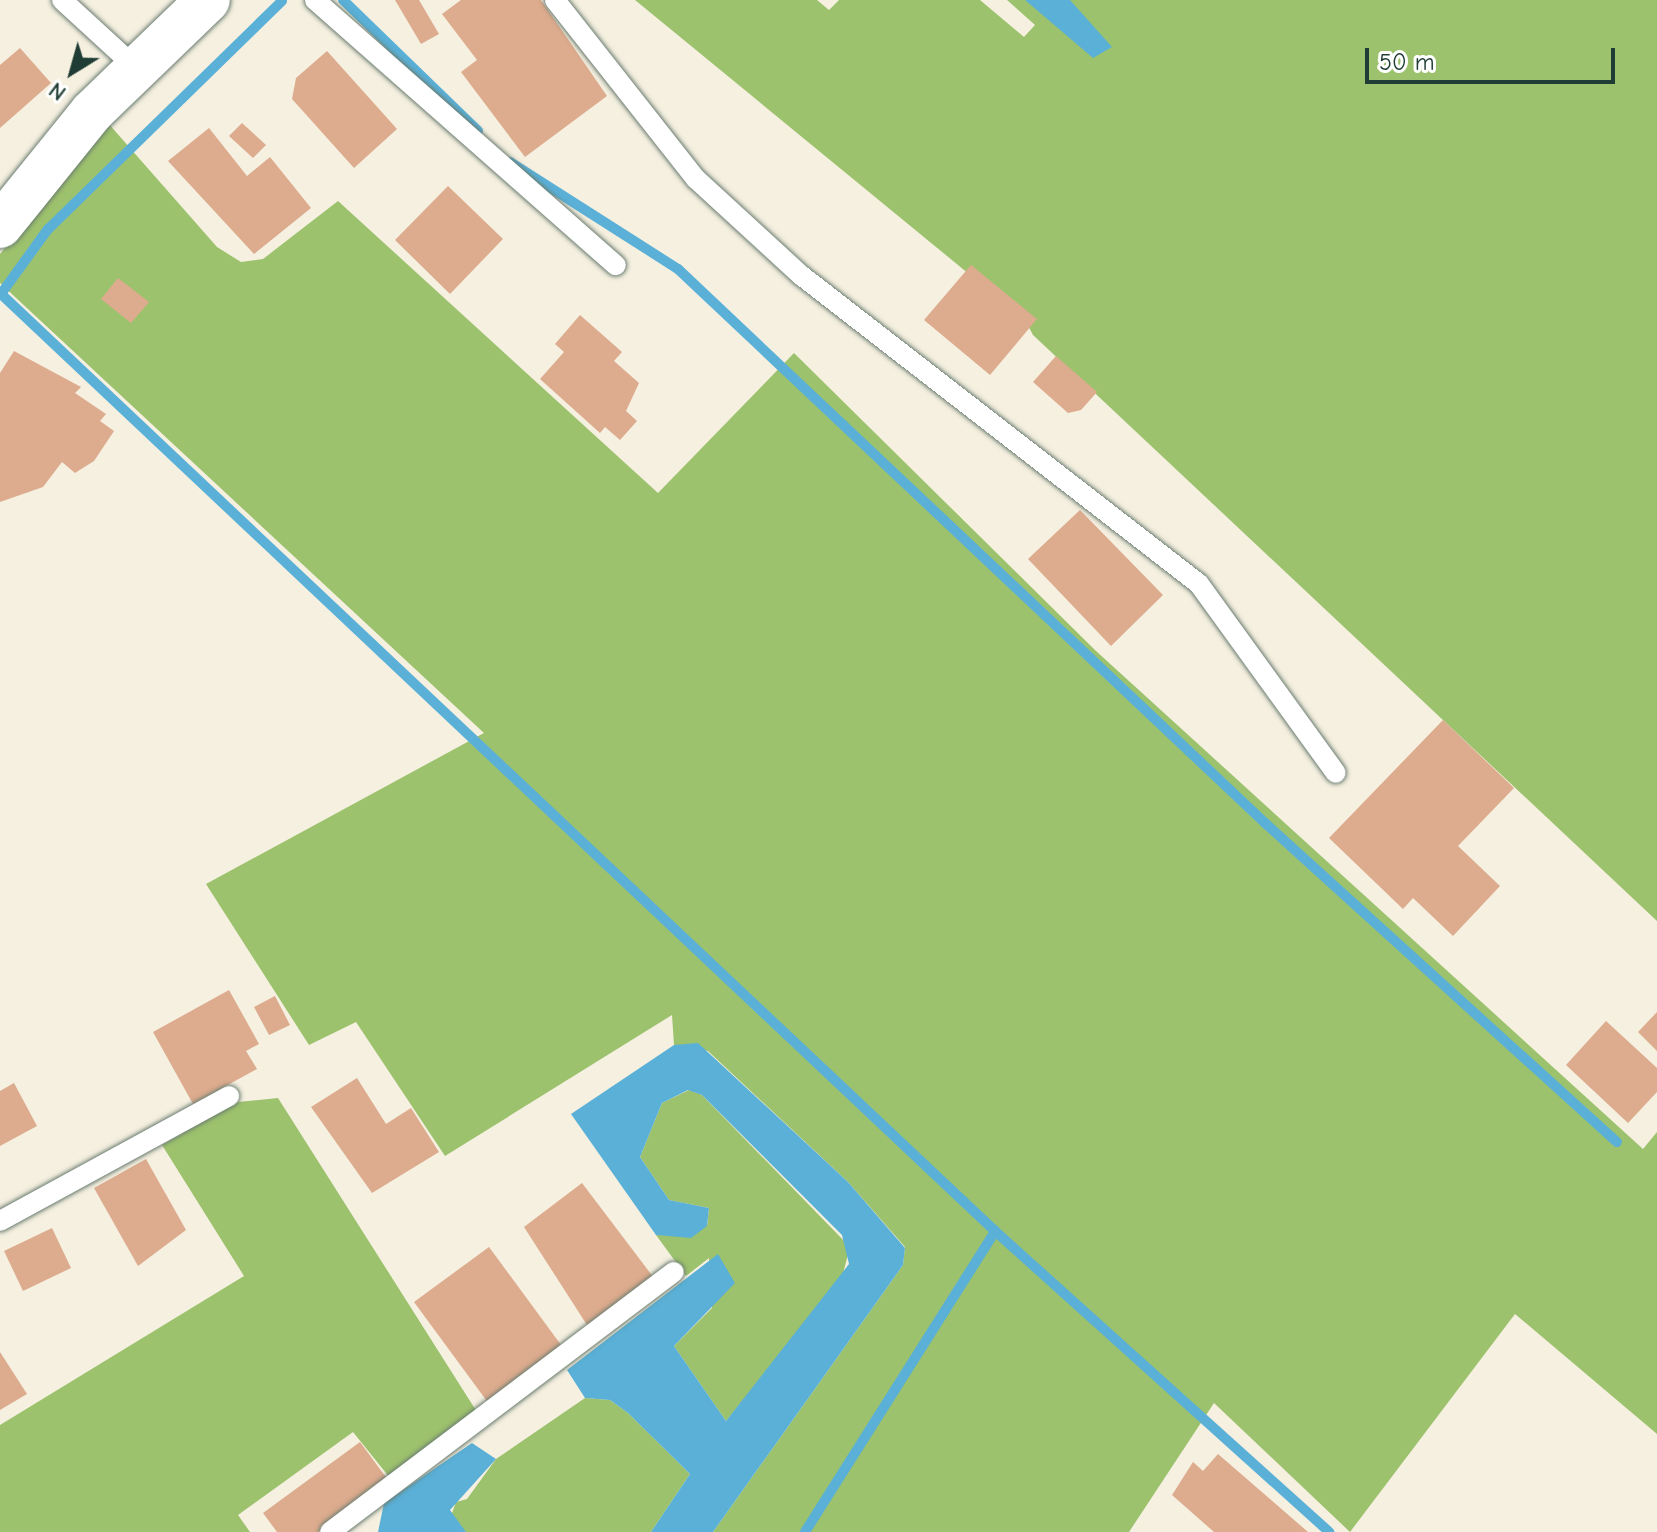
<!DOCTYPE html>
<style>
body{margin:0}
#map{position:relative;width:1657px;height:1532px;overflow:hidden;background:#f5f0e0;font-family:"Comic Neue",sans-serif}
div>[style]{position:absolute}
.green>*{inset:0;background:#9dc26d}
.water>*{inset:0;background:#5ab0d7}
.stream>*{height:10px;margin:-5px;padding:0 5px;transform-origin:5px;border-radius:5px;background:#5ab0d7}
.building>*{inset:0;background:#ddab8d}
.roads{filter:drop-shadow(0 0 2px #6a7c70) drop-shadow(0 0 2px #6a7c70)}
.service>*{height:20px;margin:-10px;padding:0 10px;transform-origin:10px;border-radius:10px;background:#fff}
.tertiary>*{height:44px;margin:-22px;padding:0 22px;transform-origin:22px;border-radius:22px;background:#fff}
span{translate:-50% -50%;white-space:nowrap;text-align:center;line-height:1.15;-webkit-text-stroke:6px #fff;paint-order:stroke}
.north{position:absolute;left:32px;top:32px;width:80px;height:80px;-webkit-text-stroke:6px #fff;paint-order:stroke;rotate:217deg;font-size:22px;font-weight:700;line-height:32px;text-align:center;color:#1f3d34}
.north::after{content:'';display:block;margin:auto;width:28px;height:36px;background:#1f3d34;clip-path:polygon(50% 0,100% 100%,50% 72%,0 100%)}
.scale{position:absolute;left:1365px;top:48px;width:250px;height:36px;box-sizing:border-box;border:4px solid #1f3d34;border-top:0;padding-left:10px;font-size:24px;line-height:28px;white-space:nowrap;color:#1f3d34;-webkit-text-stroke:6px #fff;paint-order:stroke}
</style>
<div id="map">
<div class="green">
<i style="clip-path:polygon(635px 0,817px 0,829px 10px,839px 0,980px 0,1024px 37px,1035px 25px,1007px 0,1657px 0,1657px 921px,1033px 335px,1025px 320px)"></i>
<i style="clip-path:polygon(108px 123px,217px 247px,241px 262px,263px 259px,338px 201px,658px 493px,794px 353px,1096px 651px,1643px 1149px,1657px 1132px,1657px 1434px,1515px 1314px,1350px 1532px,1214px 1403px,1129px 1532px,713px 1532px,903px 1265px,905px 1247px,848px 1182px,708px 1051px,674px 1045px,672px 1015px,445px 1156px,356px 1022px,309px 1045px,206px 884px,484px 733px,0 283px,0 254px)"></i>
<i style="clip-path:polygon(689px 1090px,702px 1095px,850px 1247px,841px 1281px,726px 1421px,674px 1346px,712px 1308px,709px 1258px,686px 1276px,656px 1235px,707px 1226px,709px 1208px,669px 1200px,640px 1157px,662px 1103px)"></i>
<i style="clip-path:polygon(278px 1098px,477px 1412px,390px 1478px,353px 1432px,238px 1515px,250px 1532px,0 1532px,0 1425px,244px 1276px,162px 1145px,238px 1102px)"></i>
<i style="clip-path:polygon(585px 1398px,610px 1400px,628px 1413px,690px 1474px,651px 1532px,466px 1532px,451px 1516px,456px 1502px,467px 1499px,496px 1459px)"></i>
</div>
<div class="water">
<i style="clip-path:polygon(1025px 0,1070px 0,1112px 47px,1093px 58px)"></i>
<i style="clip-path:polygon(698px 1043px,848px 1182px,905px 1248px,903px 1265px,713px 1532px,651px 1532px,690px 1474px,628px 1413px,610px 1400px,585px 1398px,567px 1370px,718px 1254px,735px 1283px,674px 1346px,726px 1421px,849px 1264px,842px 1235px,702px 1095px,688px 1090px,662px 1103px,640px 1157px,669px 1200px,709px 1208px,707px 1226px,691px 1238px,656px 1235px,571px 1114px,674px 1045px)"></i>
<i style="clip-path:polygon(472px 1443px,496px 1459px,450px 1510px,466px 1532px,378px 1532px,384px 1503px)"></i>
</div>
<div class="stream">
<i style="left:343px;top:0;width:188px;rotate:44.1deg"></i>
<i style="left:282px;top:1px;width:327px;rotate:135.7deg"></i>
<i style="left:48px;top:229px;width:80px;rotate:125.9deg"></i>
<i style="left:1px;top:294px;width:1366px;rotate:43.31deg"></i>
<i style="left:995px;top:1231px;width:450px;rotate:42deg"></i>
<i style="left:510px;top:162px;width:199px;rotate:32.5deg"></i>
<i style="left:678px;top:269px;width:807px;rotate:43.34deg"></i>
<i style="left:1265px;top:823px;width:475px;rotate:42.2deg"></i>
<i style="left:805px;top:1532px;width:356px;rotate:-57.7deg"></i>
</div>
<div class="building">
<i style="clip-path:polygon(395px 0,419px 0,439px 34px,421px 44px)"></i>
<i style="clip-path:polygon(461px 0,541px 0,607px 96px,525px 157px,461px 72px,477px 60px,442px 14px)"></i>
<i style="clip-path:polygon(20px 48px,51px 83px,0 128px,0 65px)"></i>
<i style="clip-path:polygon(327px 51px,397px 129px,354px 168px,292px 99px,296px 78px)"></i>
<i style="clip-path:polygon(242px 123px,266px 145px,253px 158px,229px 136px)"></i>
<i style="clip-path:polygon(209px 128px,247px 176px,270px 157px,311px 208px,254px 254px,168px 161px)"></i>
<i style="clip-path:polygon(448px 186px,503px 239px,450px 294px,395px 240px)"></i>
<i style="clip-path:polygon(971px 265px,1037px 319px,990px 375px,924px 320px)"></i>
<i style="clip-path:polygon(118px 278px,149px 302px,131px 323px,101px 299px)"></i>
<i style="clip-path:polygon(580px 315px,622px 352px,614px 361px,639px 383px,626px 411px,637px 421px,620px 440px,605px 427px,600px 433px,540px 379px,564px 352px,555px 344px)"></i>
<i style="clip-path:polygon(14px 351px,81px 387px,75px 393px,106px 414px,100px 421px,114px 431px,94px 461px,75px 473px,62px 462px,43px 487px,0 502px,0 373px)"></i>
<i style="clip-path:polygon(1056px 356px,1097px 392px,1081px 410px,1068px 413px,1033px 382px)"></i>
<i style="clip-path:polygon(1080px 510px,1163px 595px,1111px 646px,1028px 559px)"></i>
<i style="clip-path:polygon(1443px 720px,1514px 788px,1458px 846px,1500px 886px,1453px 936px,1413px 898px,1403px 909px,1329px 838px)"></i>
<i style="clip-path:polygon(229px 990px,259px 1044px,246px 1051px,257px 1069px,193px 1104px,153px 1032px)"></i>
<i style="clip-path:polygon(275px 996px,290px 1025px,269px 1035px,254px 1007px)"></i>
<i style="clip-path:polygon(1657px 1012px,1657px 1051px,1638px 1032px)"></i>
<i style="clip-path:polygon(1606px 1021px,1657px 1068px,1657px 1092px,1628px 1123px,1566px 1065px)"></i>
<i style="clip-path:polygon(357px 1078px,386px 1124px,411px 1108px,439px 1152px,372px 1193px,311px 1107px)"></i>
<i style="clip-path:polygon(14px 1083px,37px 1126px,0 1146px,0 1091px)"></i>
<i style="clip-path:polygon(146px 1159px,186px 1230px,138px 1266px,94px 1188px)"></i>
<i style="clip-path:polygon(582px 1183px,657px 1282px,587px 1325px,524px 1227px)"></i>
<i style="clip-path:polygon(52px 1228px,71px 1268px,23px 1291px,4px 1251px)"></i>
<i style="clip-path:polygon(489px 1247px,564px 1349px,489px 1404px,414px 1302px)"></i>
<i style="clip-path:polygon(0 1352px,27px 1394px,0 1410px)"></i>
<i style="clip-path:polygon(360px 1442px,388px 1480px,318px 1532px,277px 1532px,263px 1513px)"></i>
<i style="clip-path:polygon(1218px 1454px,1308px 1532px,1214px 1532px,1172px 1495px,1193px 1462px,1203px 1471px)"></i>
</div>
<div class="roads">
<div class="service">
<i style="left:62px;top:0;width:99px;rotate:42.5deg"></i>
<i style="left:315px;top:0;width:401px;rotate:41.4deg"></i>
<i style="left:555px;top:0;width:228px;rotate:51.8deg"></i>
<i style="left:696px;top:179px;width:144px;rotate:42.5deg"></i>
<i style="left:802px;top:276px;width:502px;rotate:37.8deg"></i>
<i style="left:1199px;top:584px;width:233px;rotate:54.1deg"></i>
<i style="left:0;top:1221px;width:261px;rotate:-28.6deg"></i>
<i style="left:330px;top:1532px;width:431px;rotate:-37.1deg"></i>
</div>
<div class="tertiary">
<i style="left:0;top:226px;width:146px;rotate:-51.1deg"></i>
<i style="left:92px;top:112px;width:161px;rotate:-44deg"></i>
</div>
</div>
<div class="north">N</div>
<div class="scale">50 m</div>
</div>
